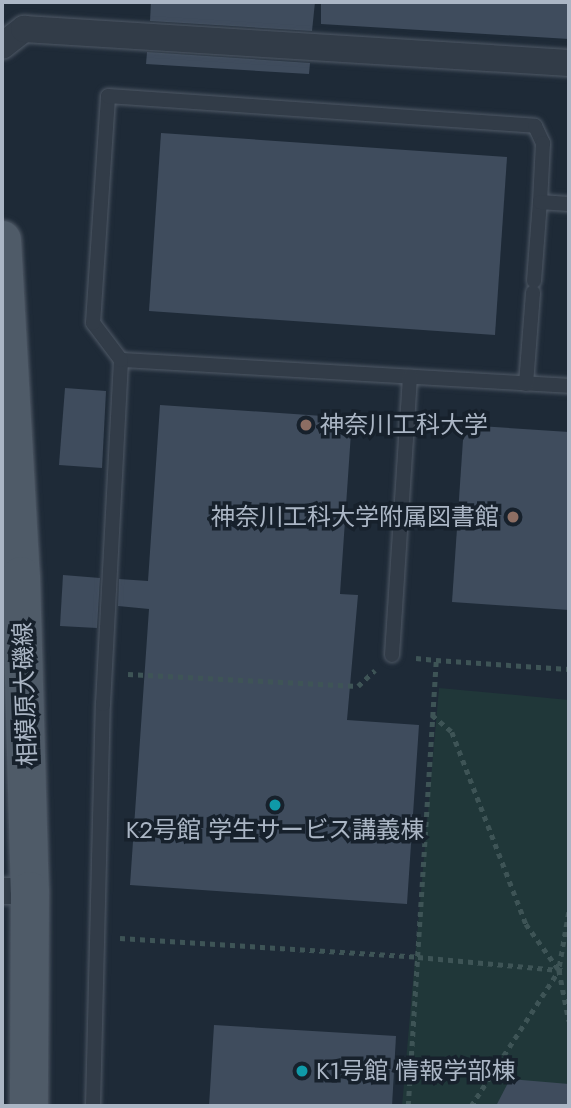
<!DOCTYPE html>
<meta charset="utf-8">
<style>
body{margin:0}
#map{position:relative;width:571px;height:1108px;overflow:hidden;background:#1e2a37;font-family:Jost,"Noto Sans JP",sans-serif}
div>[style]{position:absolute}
.green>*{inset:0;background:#203739}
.building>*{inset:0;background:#3f4c5d}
.path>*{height:4.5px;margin-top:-2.25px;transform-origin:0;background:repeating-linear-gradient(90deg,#3e5456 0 5px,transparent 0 10px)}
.roads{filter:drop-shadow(0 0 2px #4f5966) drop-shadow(0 0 2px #4f5966)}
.service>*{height:14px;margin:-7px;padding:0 7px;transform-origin:7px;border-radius:7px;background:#323c48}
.minor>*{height:26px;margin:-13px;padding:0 13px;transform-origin:13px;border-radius:13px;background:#323c48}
.primary>*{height:38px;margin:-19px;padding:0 19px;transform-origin:19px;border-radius:19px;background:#4f5b68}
.dots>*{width:19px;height:19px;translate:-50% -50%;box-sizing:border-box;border:4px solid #17212c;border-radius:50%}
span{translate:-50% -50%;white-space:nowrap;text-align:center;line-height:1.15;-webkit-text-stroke:7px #17212c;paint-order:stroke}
.poi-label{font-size:24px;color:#abb6c5}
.left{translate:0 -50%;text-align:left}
.right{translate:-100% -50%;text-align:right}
.street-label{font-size:24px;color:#abb6c5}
.frame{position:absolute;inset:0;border:4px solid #abb6c5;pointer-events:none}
</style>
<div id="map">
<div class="green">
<i style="clip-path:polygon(439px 688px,569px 700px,569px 1106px,402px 1106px)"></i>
</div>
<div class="building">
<i style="clip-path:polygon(151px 2px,315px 2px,312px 31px,150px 21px)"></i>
<i style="clip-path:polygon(321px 2px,569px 2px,569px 39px,321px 24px)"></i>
<i style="clip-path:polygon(147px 52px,310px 63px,309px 74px,146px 64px)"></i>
<i style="clip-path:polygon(161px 133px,507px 157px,495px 335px,149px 311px)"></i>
<i style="clip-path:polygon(65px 388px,106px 391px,102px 468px,59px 465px)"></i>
<i style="clip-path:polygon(160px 405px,352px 418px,340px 594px,358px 595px,347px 720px,419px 725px,407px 904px,130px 885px,149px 609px,118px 606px,119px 579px,148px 581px)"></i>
<i style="clip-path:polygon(464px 425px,569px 432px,569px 610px,452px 602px)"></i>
<i style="clip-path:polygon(63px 575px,100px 578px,97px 628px,60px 626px)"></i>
<i style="clip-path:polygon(214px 1025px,396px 1036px,392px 1106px,209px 1106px)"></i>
<i style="clip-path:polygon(510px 1079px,569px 1084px,569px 1106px,496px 1106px)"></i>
</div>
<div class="path">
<i style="left:416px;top:658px;width:20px;rotate:6deg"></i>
<i style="left:128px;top:674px;width:230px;rotate:3deg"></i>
<i style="left:358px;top:686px;width:23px;rotate:-43deg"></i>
<i style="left:432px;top:715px;width:26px;rotate:40deg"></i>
<i style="left:452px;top:732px;width:206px;rotate:68.9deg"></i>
<i style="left:526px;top:924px;width:57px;rotate:54.3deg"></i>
<i style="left:569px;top:912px;width:59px;rotate:99.8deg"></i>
<i style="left:559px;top:970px;width:52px;rotate:78.9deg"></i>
<i style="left:120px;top:938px;width:299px;rotate:3.6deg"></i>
<i style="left:418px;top:957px;width:152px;rotate:5.3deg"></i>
<i style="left:408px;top:1106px;width:447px;rotate:-86.4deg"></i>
<i style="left:436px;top:660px;width:133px;rotate:3.9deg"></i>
<i style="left:471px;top:1106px;width:162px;rotate:-57.1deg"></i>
</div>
<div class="roads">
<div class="service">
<i style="left:534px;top:281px;width:79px;rotate:-85.7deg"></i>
<i style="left:121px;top:360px;width:449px;rotate:3.3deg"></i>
<i style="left:526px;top:384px;width:92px;rotate:-85.6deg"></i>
<i style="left:392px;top:655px;width:279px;rotate:-86.3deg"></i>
<i style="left:93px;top:1106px;width:402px;rotate:-88.6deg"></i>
<i style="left:103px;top:704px;width:344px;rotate:-87deg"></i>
<i style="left:121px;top:360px;width:46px;rotate:-127.1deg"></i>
<i style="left:93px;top:323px;width:227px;rotate:-86.2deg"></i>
<i style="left:108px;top:96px;width:428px;rotate:4deg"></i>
<i style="left:535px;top:126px;width:19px;rotate:65deg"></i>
<i style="left:543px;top:143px;width:59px;rotate:92.9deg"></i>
<i style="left:540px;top:202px;width:29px;rotate:4deg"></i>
</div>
<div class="minor">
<i style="left:2px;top:46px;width:28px;rotate:-38deg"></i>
<i style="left:24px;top:29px;width:546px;rotate:3.57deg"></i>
<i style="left:2px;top:891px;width:28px"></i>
</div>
<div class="primary">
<i style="left:2px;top:240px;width:337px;rotate:86.8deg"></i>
<i style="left:21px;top:576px;width:315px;rotate:88.4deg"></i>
<i style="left:30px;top:891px;width:215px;rotate:90.3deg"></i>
</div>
</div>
<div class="dots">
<i style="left:306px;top:425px;background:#8d6e63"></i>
<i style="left:513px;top:517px;background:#8d6e63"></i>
<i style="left:275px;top:805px;background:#0f9aa8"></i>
<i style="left:302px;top:1071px;background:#0f9aa8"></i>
</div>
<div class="poi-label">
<span class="left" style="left:320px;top:425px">神奈川工科大学</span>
<span class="right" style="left:499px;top:517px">神奈川工科大学附属図書館</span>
<span style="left:275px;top:830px">K2号館 学生サービス講義棟</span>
<span class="left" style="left:316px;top:1071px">K1号館 情報学部棟</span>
</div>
<div class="street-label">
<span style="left:25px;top:694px;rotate:-92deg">相模原大磯線</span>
</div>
<div class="frame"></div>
</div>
